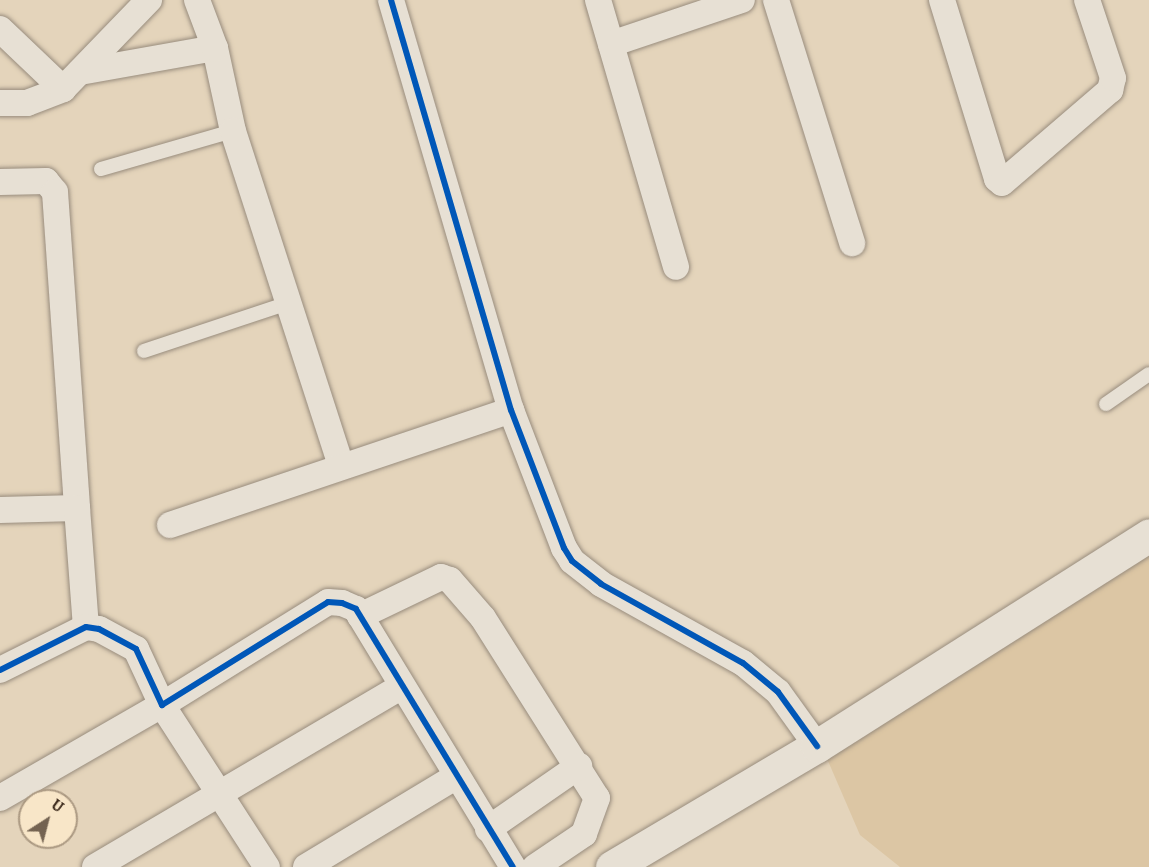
<!DOCTYPE html>
<style>
body{margin:0}
#map{position:relative;width:1149px;height:867px;overflow:hidden;background:#e4d4bb;font-family:Alegreya,serif}
div>[style]{position:absolute}
.green>*{inset:0;background:#dcc6a4}
.roads{filter:drop-shadow(0 0 2px #988c7d) drop-shadow(0 0 2px #988c7d)}
.lane>*{height:14px;margin:-7px;padding:0 7px;transform-origin:7px;border-radius:7px;background:#e7e0d4}
.street>*{height:26px;margin:-13px;padding:0 13px;transform-origin:13px;border-radius:13px;background:#e7e0d4}
.secondary>*{height:33px;margin:-16.5px;padding:0 16.5px;transform-origin:16.5px;border-radius:16.5px;background:#e7e0d4}
.cycleway>*{height:6px;margin:-3px;padding:0 3px;transform-origin:3px;border-radius:3px;background:#0057b8}
span{translate:-50% -50%;white-space:nowrap;text-align:center;line-height:1.15;-webkit-text-stroke:5px #f8e6c8;paint-order:stroke}
.north{position:absolute;left:18px;top:789px;width:60px;height:60px;box-sizing:border-box;background:#f8e6c8;border:2px solid #ab9982;border-radius:50%;rotate:36deg;font-size:16px;font-weight:700;line-height:24px;text-align:center;color:#382618}
.north::after{content:'';display:block;margin:auto;width:21px;height:27px;background:#746351;clip-path:polygon(50% 0,100% 100%,50% 72%,0 100%)}
</style>
<div id="map">
<div class="green">
<i style="clip-path:polygon(1149px 534px,1149px 867px,900px 867px,860px 835px,825px 754px)"></i>
</div>
<div class="roads">
<div class="lane">
<i style="left:101px;top:169px;width:137px;rotate:-16.1deg"></i>
<i style="left:144px;top:351px;width:155px;rotate:-18.4deg"></i>
<i style="left:1106px;top:404px;width:52px;rotate:-34.9deg"></i>
</div>
<div class="street">
<i style="left:391px;top:0;width:427px;rotate:73.7deg"></i>
<i style="left:511px;top:410px;width:148px;rotate:69deg"></i>
<i style="left:564px;top:548px;width:15px;rotate:58deg"></i>
<i style="left:572px;top:561px;width:37px;rotate:38deg"></i>
<i style="left:601px;top:584px;width:162px;rotate:29.1deg"></i>
<i style="left:743px;top:663px;width:45px;rotate:39.6deg"></i>
<i style="left:778px;top:692px;width:67px;rotate:54.2deg"></i>
<i style="left:598px;top:0;width:278px;rotate:73.7deg"></i>
<i style="left:776px;top:0;width:255px;rotate:72.6deg"></i>
<i style="left:942px;top:0;width:187px;rotate:72.9deg"></i>
<i style="left:997px;top:179px;width:6px;rotate:39deg"></i>
<i style="left:1002px;top:183px;width:143px;rotate:-40.7deg"></i>
<i style="left:1110px;top:90px;width:12px;rotate:-76deg"></i>
<i style="left:1113px;top:78px;width:82px;rotate:-108.4deg"></i>
<i style="left:0;top:29px;width:87px;rotate:43.6deg"></i>
<i style="left:611px;top:44px;width:138px;rotate:-18.6deg"></i>
<i style="left:215px;top:48px;width:85px;rotate:77.8deg"></i>
<i style="left:233px;top:131px;width:351px;rotate:72.1deg"></i>
<i style="left:80px;top:72px;width:137px;rotate:-10.1deg"></i>
<i style="left:215px;top:48px;width:51px;rotate:-110.6deg"></i>
<i style="left:0;top:103px;width:27px"></i>
<i style="left:27px;top:103px;width:39px;rotate:-21deg"></i>
<i style="left:63px;top:89px;width:124px;rotate:-46deg"></i>
<i style="left:0;top:182px;width:46px;rotate:-1.2deg"></i>
<i style="left:46px;top:181px;width:14px;rotate:51deg"></i>
<i style="left:55px;top:192px;width:317px;rotate:86deg"></i>
<i style="left:77px;top:508px;width:77px;rotate:178.5deg"></i>
<i style="left:77px;top:508px;width:119px;rotate:85.7deg"></i>
<i style="left:170px;top:525px;width:360px;rotate:-18.6deg"></i>
<i style="left:360px;top:616px;width:90px;rotate:-25.7deg"></i>
<i style="left:441px;top:577px;width:9px;rotate:18deg"></i>
<i style="left:450px;top:580px;width:50px;rotate:49deg"></i>
<i style="left:483px;top:618px;width:213px;rotate:57.7deg"></i>
<i style="left:597px;top:798px;width:38px;rotate:110deg"></i>
<i style="left:584px;top:834px;width:59px;rotate:146deg"></i>
<i style="left:0;top:670px;width:96px;rotate:-26.6deg"></i>
<i style="left:86px;top:627px;width:13px;rotate:9deg"></i>
<i style="left:99px;top:629px;width:42px;rotate:28.4deg"></i>
<i style="left:136px;top:649px;width:62px;rotate:65.1deg"></i>
<i style="left:162px;top:705px;width:195px;rotate:-31.8deg"></i>
<i style="left:328px;top:602px;width:14px;rotate:4deg"></i>
<i style="left:342px;top:603px;width:15px;rotate:23deg"></i>
<i style="left:356px;top:609px;width:302px;rotate:58.7deg"></i>
<i style="left:0;top:798px;width:187px;rotate:-29.9deg"></i>
<i style="left:162px;top:705px;width:193px;rotate:57.1deg"></i>
<i style="left:488px;top:829px;width:111px;rotate:-34.7deg"></i>
<i style="left:95px;top:867px;width:354px;rotate:-30.5deg"></i>
<i style="left:306px;top:867px;width:174px;rotate:-31.1deg"></i>
</div>
<div class="secondary">
<i style="left:612px;top:867px;width:238px;rotate:-30.6deg"></i>
<i style="left:817px;top:746px;width:393px;rotate:-32.4deg"></i>
</div>
</div>
<div class="cycleway">
<i style="left:391px;top:0;width:427px;rotate:73.7deg"></i>
<i style="left:511px;top:410px;width:148px;rotate:69deg"></i>
<i style="left:564px;top:548px;width:15px;rotate:58deg"></i>
<i style="left:572px;top:561px;width:37px;rotate:38deg"></i>
<i style="left:601px;top:584px;width:162px;rotate:29.1deg"></i>
<i style="left:743px;top:663px;width:45px;rotate:39.6deg"></i>
<i style="left:778px;top:692px;width:67px;rotate:54.2deg"></i>
<i style="left:0;top:670px;width:96px;rotate:-26.6deg"></i>
<i style="left:86px;top:627px;width:13px;rotate:9deg"></i>
<i style="left:99px;top:629px;width:42px;rotate:28.4deg"></i>
<i style="left:136px;top:649px;width:62px;rotate:65.1deg"></i>
<i style="left:162px;top:705px;width:195px;rotate:-31.8deg"></i>
<i style="left:328px;top:602px;width:14px;rotate:4deg"></i>
<i style="left:342px;top:603px;width:15px;rotate:23deg"></i>
<i style="left:356px;top:609px;width:302px;rotate:58.7deg"></i>
</div>
<div class="north">U</div>
</div>
